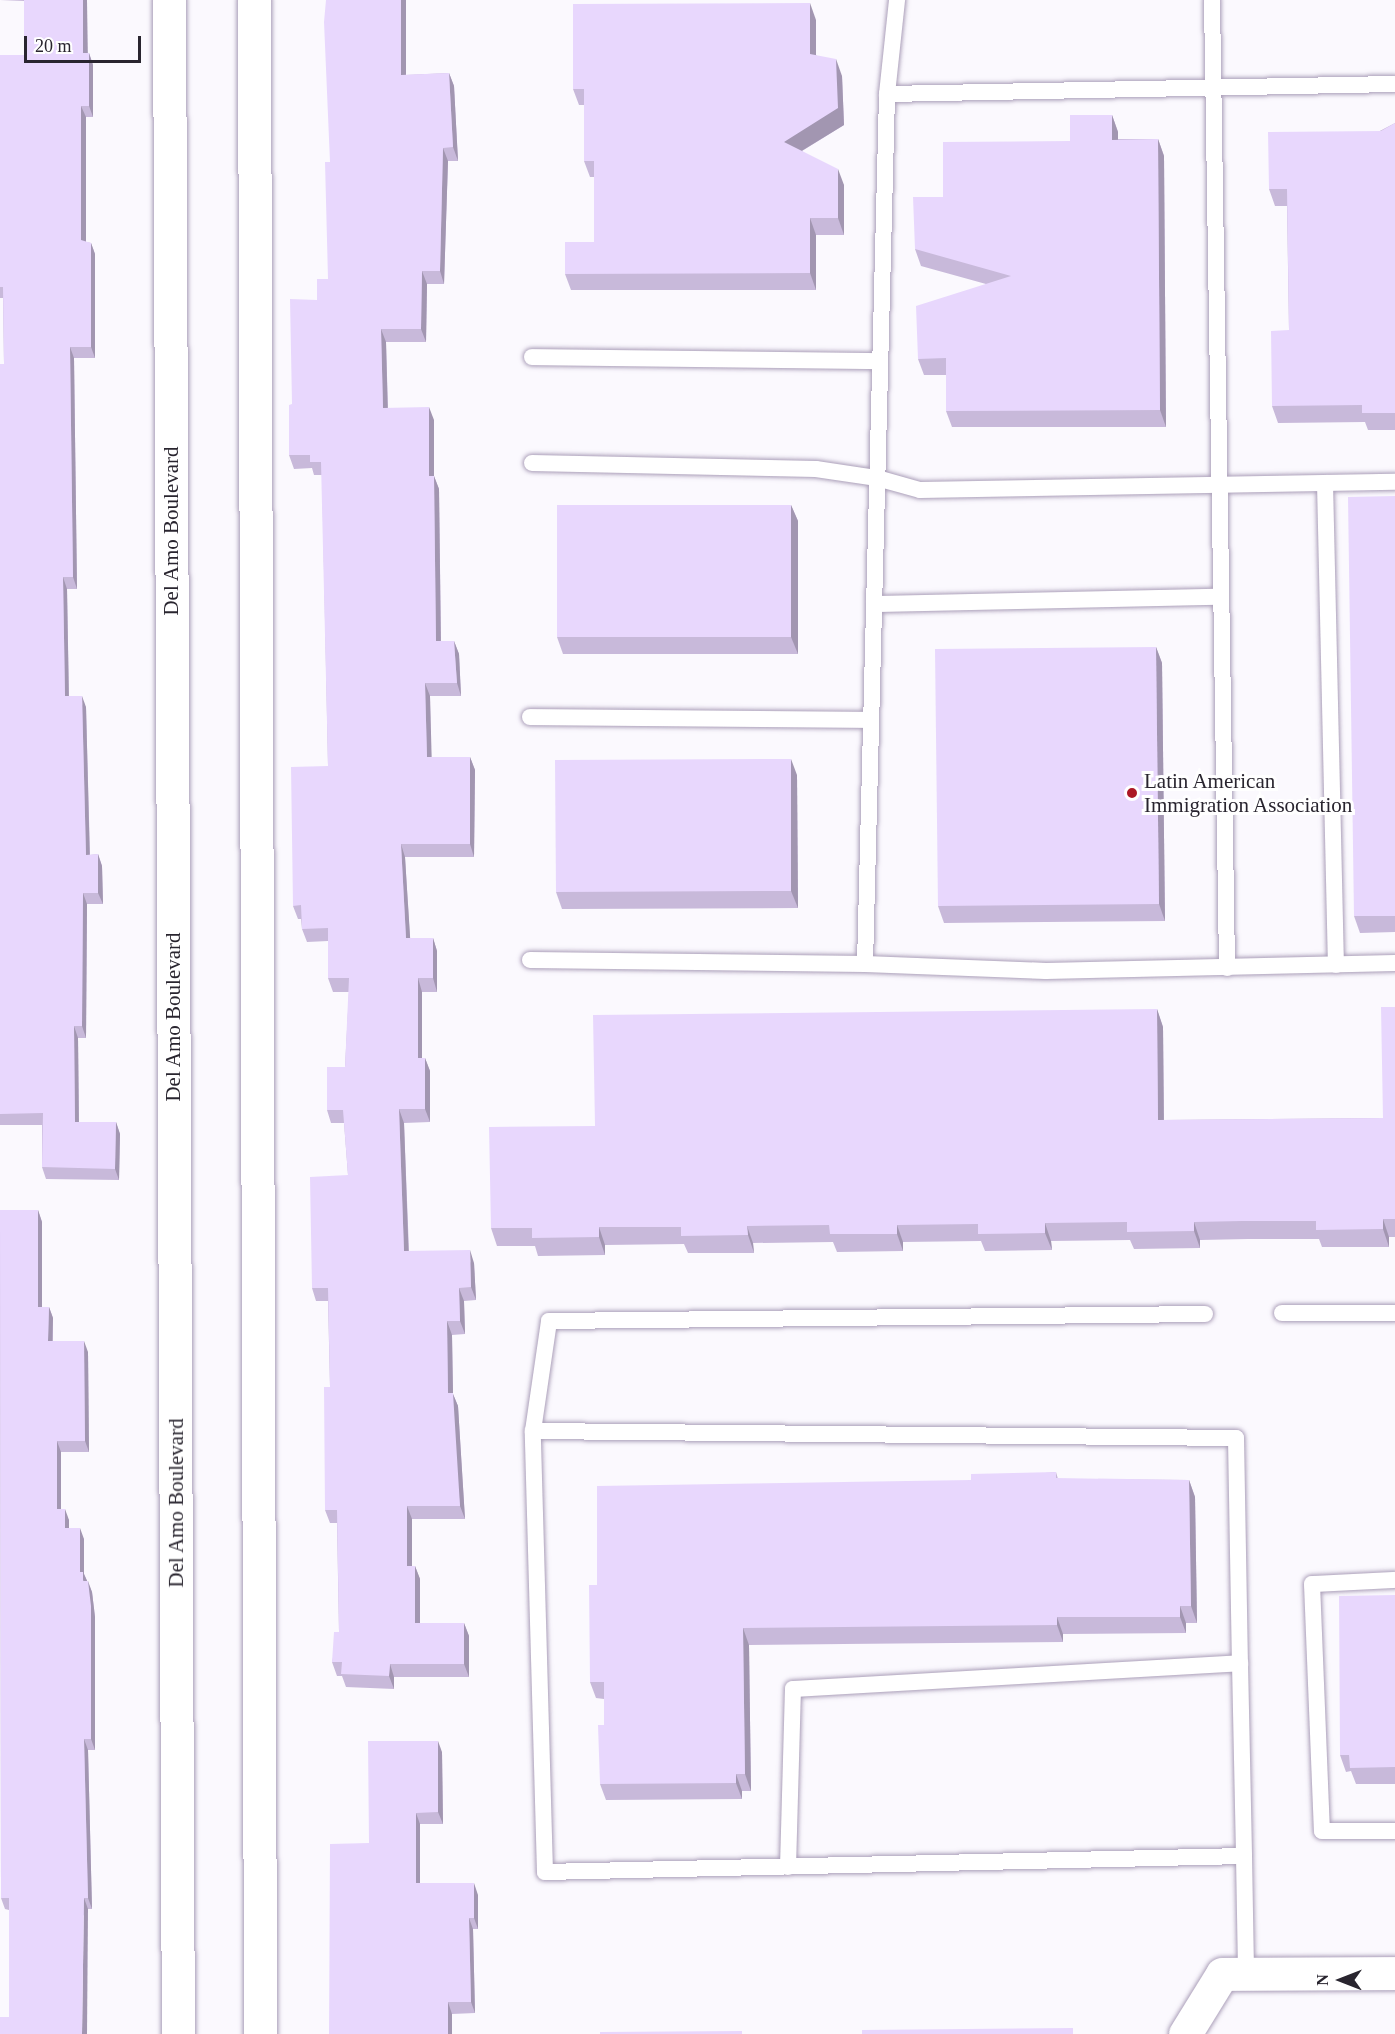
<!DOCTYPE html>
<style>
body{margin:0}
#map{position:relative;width:1395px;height:2034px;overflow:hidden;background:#fbf9fe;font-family:Georgia,serif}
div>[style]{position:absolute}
.roads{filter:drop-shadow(0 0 2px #ab9fb9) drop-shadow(0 0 2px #ab9fb9)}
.service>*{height:16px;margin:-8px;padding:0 8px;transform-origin:8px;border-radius:8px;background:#fff}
.minor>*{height:33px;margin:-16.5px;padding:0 16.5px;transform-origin:16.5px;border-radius:16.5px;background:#fff}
.secondary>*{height:33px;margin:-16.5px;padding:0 16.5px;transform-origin:16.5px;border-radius:16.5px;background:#fff}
.wall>*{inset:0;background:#c8b9da}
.shaded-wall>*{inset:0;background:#a296b1}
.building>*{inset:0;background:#e8d7fd}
.dots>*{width:16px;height:16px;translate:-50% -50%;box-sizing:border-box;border:3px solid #fff;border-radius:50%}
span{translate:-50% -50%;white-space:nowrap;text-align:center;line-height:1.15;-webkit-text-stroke:6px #fff;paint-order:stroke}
.street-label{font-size:21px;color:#29252f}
.poi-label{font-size:21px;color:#29252f}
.left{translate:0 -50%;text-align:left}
.north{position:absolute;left:1311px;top:1950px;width:60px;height:60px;-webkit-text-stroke:4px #fff;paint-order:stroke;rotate:270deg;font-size:16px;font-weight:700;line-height:24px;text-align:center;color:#29252f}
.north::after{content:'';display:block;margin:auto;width:21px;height:27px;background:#29252f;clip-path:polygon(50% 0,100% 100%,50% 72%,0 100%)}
.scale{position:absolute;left:24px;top:36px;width:117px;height:27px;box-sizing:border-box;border:3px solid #29252f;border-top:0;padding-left:8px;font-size:18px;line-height:21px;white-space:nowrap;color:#29252f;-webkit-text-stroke:4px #fff;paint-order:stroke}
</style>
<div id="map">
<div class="roads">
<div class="service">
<i style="left:1212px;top:0;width:968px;rotate:89.11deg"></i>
<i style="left:887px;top:94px;width:508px;rotate:-1.13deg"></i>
<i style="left:532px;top:357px;width:348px;rotate:0.7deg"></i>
<i style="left:532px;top:463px;width:284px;rotate:1.2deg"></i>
<i style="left:816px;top:469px;width:62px;rotate:8.4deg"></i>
<i style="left:877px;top:478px;width:45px;rotate:15.6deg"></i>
<i style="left:920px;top:490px;width:475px;rotate:-1deg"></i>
<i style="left:1325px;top:483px;width:482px;rotate:88.7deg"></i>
<i style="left:874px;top:604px;width:347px;rotate:-1.2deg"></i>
<i style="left:530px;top:717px;width:341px;rotate:0.5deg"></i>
<i style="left:530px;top:960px;width:335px;rotate:0.7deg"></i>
<i style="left:865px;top:964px;width:181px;rotate:2.2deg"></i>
<i style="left:1046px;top:971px;width:349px;rotate:-1.3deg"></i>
<i style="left:865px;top:964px;width:870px;rotate:-88.55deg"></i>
<i style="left:887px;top:94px;width:95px;rotate:-83.9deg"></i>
<i style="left:1282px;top:1313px;width:113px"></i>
<i style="left:533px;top:1431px;width:111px;rotate:-81.7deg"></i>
<i style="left:549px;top:1321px;width:656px;rotate:-0.61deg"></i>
<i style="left:1395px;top:1580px;width:83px;rotate:177.2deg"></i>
<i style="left:1312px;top:1584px;width:247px;rotate:87.7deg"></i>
<i style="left:1322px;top:1831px;width:73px"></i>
<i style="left:1244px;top:1856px;width:699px;rotate:178.69deg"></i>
<i style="left:545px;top:1872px;width:441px;rotate:-91.6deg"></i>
<i style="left:533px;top:1431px;width:703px;rotate:0.57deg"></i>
<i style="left:1236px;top:1438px;width:225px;rotate:89deg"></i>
<i style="left:1240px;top:1663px;width:193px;rotate:88.8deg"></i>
<i style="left:1244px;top:1856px;width:118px;rotate:89deg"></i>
<i style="left:788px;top:1867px;width:178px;rotate:-88.4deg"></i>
<i style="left:793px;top:1689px;width:448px;rotate:-3.3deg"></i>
</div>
<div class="minor">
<i style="left:1185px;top:2034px;width:70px;rotate:-58.3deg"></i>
<i style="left:1222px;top:1974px;width:173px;rotate:-0.3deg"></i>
</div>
<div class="secondary">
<i style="left:169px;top:0;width:2034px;rotate:89.75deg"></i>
<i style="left:254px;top:0;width:2034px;rotate:89.83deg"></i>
</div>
</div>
<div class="wall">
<i style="clip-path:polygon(0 0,87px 0,87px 53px,89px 53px,93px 65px,93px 117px,86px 117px,86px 242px,91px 243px,95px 254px,95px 358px,74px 358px,77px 589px,67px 589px,69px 696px,86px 707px,90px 855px,98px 854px,102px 866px,103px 904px,87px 904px,86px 1038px,78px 1038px,79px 1122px,116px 1122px,120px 1134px,119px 1180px,46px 1179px,42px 1167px,42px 1125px,0 1125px,0 364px,4px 364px,3px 298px,0 298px,0 55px,24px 55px,24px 1px)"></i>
<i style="clip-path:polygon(406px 0,406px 75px,449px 73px,454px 86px,458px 161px,448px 161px,444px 284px,427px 284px,426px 342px,386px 342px,388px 408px,434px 420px,434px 476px,439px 489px,441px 641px,454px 641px,459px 654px,461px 696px,430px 696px,431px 757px,470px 757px,475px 770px,474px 857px,405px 857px,410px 938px,433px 938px,437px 951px,437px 992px,422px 992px,422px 1058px,425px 1058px,430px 1071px,430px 1122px,404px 1123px,409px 1251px,474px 1263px,476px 1300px,464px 1301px,465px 1334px,452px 1335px,453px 1394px,458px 1406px,465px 1519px,412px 1519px,412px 1566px,415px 1566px,420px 1579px,420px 1623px,464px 1623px,469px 1636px,469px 1677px,394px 1677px,394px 1689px,346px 1687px,342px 1676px,337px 1676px,332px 1662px,339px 1632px,337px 1523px,330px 1523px,325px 1510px,330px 1387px,328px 1301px,316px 1301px,312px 1288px,348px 1175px,344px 1123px,331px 1123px,327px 1110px,345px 1067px,349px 992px,333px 992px,328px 978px,328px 941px,307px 942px,302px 929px,301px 919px,298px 919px,293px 906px,328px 766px,322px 475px,314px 475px,312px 468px,294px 469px,289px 455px,292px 404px,317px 300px,328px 279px,330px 162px)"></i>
<i style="clip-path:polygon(816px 20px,816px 55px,842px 76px,844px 125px,802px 151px,844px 185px,844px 235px,816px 235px,816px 290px,571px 290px,565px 274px,594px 242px,594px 177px,590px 177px,584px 161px,584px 105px,579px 105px,573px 89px)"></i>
<i style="clip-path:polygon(1112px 115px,1118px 132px,1118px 139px,1158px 139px,1164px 156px,1166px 427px,952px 427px,946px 411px,946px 375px,924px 375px,918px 359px,986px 284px,921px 266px,915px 249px,943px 197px,1070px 141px)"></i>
<i style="clip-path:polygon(1395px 123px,1395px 430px,1368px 430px,1365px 422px,1278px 423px,1272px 406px,1289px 330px,1287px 206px,1275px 206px,1269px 189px)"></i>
<i style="clip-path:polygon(1395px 496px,1395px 932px,1360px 933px,1354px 916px)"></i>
<i style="clip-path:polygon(791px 505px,798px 521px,798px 654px,563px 654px,557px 637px)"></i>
<i style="clip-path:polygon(1156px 647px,1162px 663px,1165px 921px,944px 923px,938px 906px)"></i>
<i style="clip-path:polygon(797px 775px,798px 908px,562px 909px,556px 892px)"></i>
<i style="clip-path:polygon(1395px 1007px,1395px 1237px,1389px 1237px,1389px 1247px,1322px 1247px,1319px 1239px,1248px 1239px,1200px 1240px,1200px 1248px,1134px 1249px,1130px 1240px,1051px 1241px,1052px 1250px,985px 1251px,981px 1241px,903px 1242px,903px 1251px,837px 1252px,833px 1242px,753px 1243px,754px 1253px,688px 1253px,684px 1244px,605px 1245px,605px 1255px,538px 1256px,535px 1246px,497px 1246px,491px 1228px,595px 1126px,1157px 1009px,1163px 1027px,1164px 1120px,1383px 1118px)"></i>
<i style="clip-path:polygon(0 1210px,38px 1210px,42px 1222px,42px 1307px,49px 1307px,53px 1318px,53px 1341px,88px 1352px,89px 1452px,61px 1452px,61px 1509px,69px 1520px,69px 1528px,84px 1539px,84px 1574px,92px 1592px,95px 1617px,95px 1750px,88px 1750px,92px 1909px,88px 1909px,9px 2017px,9px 1910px,5px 1909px,1px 1898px)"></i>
<i style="clip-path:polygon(1056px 1472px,1058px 1479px,1189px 1480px,1195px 1497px,1197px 1623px,1186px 1623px,1186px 1633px,1063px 1634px,1063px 1642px,749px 1645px,751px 1791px,742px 1791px,742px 1799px,606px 1800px,600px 1784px,604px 1725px,604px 1699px,596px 1698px,590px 1682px,597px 1585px,971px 1480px)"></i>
<i style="clip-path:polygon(1395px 1595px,1395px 1784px,1356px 1784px,1351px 1771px,1346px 1772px,1340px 1755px)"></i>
<i style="clip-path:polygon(442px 1752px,443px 1824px,420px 1824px,420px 1883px,478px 1895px,478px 1929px,473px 1929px,475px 2013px,452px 2014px,452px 2034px,369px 1843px)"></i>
</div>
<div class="shaded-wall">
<i style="clip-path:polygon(83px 0,87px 0,88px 65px,83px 53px)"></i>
<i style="clip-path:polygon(401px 0,406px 0,406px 88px,401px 75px)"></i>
<i style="clip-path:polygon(810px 3px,816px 20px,816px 70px,810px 54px)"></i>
<i style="clip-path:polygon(89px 53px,93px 65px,93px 117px,89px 106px)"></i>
<i style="clip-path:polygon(836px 59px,842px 76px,844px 125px,790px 158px,784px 142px)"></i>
<i style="clip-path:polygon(449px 73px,454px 86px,458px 161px,453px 147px)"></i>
<i style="clip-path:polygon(81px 106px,86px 117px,86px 252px,81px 240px)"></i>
<i style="clip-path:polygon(1112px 115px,1118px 132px,1118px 156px,1112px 140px)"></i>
<i style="clip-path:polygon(1158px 139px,1164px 156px,1166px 427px,1160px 410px)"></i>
<i style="clip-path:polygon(443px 148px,448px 161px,444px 284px,440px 271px)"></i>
<i style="clip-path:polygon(838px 169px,844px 185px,844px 235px,838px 218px)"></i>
<i style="clip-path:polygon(810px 218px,816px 235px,816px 290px,810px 273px)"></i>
<i style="clip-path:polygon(91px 243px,95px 254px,95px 358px,91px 347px)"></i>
<i style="clip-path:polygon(422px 271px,427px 284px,426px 342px,421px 329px)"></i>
<i style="clip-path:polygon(381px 329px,386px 342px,388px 421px,383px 408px)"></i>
<i style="clip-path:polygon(70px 347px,74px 358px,77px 589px,73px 577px)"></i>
<i style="clip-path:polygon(429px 407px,434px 420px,434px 489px,429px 476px)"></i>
<i style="clip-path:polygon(434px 476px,439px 489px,441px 654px,436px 641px)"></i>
<i style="clip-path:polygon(791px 505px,798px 521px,798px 654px,791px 637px)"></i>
<i style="clip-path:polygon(63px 577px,67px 589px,69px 708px,65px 696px)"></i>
<i style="clip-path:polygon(454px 641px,459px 654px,461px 696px,457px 683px)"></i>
<i style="clip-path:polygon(1156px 647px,1162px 663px,1165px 921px,1159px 904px)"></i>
<i style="clip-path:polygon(425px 683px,430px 696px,432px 770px,427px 757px)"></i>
<i style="clip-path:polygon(82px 696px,86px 707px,90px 866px,86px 855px)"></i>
<i style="clip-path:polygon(470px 757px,475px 770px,474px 857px,470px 844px)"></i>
<i style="clip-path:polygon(791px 759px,797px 775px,798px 908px,791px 891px)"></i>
<i style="clip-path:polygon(401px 844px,405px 857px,411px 952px,406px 938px)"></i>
<i style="clip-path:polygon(98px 854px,102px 866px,103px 904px,98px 893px)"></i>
<i style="clip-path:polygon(83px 893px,87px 904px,86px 1038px,82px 1026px)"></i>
<i style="clip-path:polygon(433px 938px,437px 951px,437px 992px,433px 978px)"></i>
<i style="clip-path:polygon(418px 978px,422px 992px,422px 1071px,418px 1058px)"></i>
<i style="clip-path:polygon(1157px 1009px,1163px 1027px,1164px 1138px,1158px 1120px)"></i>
<i style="clip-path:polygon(74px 1026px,78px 1038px,79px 1133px,75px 1122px)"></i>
<i style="clip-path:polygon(425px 1058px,430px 1071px,430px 1122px,425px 1109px)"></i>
<i style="clip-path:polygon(399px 1109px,404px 1123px,409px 1264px,404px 1251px)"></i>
<i style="clip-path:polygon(116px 1122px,120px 1134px,119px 1180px,115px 1169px)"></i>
<i style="clip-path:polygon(38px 1210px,42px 1222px,42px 1318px,38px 1307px)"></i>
<i style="clip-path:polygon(1383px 1219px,1389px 1237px,1389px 1247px,1383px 1229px)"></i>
<i style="clip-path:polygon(1194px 1222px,1200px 1240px,1200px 1248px,1194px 1231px)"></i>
<i style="clip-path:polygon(1045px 1223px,1051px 1241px,1052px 1250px,1045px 1233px)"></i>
<i style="clip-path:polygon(897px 1225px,903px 1242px,903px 1251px,897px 1234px)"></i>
<i style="clip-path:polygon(747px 1226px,753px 1243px,754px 1253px,748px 1235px)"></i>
<i style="clip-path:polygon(599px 1227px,605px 1245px,605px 1255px,599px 1237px)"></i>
<i style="clip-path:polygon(470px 1250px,474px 1263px,476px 1300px,471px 1287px)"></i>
<i style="clip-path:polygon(459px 1288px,464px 1301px,465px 1334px,460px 1321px)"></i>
<i style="clip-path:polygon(49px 1307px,53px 1318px,52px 1352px,48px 1341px)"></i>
<i style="clip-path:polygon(447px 1321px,452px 1335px,453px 1394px,458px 1406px,465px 1519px,460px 1506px,448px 1393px)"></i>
<i style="clip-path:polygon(84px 1341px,88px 1352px,89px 1452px,85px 1441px)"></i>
<i style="clip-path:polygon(57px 1441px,61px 1452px,61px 1520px,57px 1509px)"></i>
<i style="clip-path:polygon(1189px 1480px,1195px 1497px,1197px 1623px,1191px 1606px)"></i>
<i style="clip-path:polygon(407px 1506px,412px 1519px,412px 1579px,407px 1566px)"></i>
<i style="clip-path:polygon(65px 1509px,69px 1520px,69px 1539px,65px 1528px)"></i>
<i style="clip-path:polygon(80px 1528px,84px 1539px,84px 1574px,88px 1583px,88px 1592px,80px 1572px)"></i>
<i style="clip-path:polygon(415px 1566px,420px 1579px,420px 1636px,415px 1623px)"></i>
<i style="clip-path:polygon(88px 1581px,92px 1592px,95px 1617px,95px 1750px,91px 1739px)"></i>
<i style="clip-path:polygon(1180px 1606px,1186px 1623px,1186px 1633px,1180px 1617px)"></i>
<i style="clip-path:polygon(1057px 1617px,1063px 1634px,1063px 1642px,1057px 1625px)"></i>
<i style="clip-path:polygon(464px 1623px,469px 1636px,469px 1677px,464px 1664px)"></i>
<i style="clip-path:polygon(743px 1628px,749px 1645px,751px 1791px,745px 1774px)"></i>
<i style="clip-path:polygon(390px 1664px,394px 1677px,394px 1689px,389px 1676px)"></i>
<i style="clip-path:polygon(84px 1739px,88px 1750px,92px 1909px,88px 1898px)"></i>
<i style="clip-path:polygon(438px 1741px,442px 1752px,443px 1824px,438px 1812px)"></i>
<i style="clip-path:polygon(736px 1774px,742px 1791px,742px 1799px,736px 1783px)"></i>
<i style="clip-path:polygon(416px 1813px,420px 1824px,420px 1894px,416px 1883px)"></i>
<i style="clip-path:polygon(474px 1883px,478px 1895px,478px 1929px,474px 1918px)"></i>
<i style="clip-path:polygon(84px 1898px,88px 1909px,87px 2034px,82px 2034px)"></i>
<i style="clip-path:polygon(469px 1918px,473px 1929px,475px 2013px,471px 2002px)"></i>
<i style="clip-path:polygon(448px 2002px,452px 2014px,452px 2034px,448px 2034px)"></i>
</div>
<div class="building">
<i style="clip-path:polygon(24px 0,83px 0,83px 53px,89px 53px,89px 106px,81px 106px,81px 240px,91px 243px,91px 347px,70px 347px,73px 577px,63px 577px,65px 696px,82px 696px,86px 855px,98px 854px,98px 893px,83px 893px,82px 1026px,74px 1026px,75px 1122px,116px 1122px,115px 1169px,42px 1167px,43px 1113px,0 1114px,0 364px,4px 364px,3px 287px,0 287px,0 55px,24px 55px)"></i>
<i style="clip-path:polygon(326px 0,401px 0,401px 75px,449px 73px,453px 147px,443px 148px,440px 271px,422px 271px,421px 329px,381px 329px,383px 408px,429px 407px,429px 476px,434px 476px,436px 641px,454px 641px,457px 683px,425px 683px,427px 757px,470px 757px,470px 844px,401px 844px,406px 938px,433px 938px,433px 978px,418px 978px,418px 1058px,425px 1058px,425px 1109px,399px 1109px,404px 1251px,470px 1250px,471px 1287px,459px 1288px,460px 1321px,447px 1321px,448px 1393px,453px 1393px,460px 1506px,407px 1506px,407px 1566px,415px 1566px,415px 1623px,464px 1623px,464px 1664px,390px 1664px,389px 1676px,341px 1674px,342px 1662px,332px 1662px,334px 1632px,339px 1632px,337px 1510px,325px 1510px,324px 1387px,330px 1387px,328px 1288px,312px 1288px,310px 1177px,348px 1175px,343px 1110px,327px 1110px,327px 1067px,345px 1067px,349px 978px,328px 978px,328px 928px,302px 929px,301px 905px,293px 906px,291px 767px,328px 766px,321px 462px,310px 462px,310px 455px,289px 455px,289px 405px,292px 404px,290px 299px,317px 300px,317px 279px,328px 279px,325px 162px,330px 162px,324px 22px)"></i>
<i style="clip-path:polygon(810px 3px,810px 54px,836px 59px,838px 108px,784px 142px,838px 169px,838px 218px,810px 218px,810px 273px,565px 274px,565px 242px,594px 242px,594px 161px,584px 161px,584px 89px,573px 89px,573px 4px)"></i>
<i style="clip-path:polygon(1070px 115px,1112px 115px,1112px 140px,1158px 139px,1160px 410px,946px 411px,946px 358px,918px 359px,916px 306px,1011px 276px,915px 249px,913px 197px,943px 197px,943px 142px,1070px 141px)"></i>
<i style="clip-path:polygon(1395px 123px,1395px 413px,1362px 413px,1362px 405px,1272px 406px,1271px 331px,1289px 330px,1287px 189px,1269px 189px,1268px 132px,1381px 131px)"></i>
<i style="clip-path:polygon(1395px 496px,1395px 916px,1354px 916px,1348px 497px)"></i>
<i style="clip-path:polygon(557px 505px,791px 505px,791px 637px,557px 637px)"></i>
<i style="clip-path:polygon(1156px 647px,1159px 904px,938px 906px,935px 649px)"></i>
<i style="clip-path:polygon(791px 759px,791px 891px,556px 892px,555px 760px)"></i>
<i style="clip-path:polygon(1381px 1007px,1395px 1007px,1395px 1219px,1383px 1219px,1383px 1229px,1316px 1230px,1316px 1221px,1242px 1221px,1194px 1222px,1194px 1231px,1127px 1232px,1127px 1222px,1045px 1223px,1045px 1233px,978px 1234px,978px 1224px,897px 1225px,897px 1234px,830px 1234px,829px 1225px,747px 1226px,748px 1235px,681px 1236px,681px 1227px,599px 1227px,599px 1237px,532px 1238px,532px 1228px,491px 1228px,489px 1127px,595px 1126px,593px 1015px,1157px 1009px,1158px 1120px,1383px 1118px)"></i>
<i style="clip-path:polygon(0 1210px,38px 1210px,38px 1307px,49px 1307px,48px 1341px,84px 1341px,85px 1441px,57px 1441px,57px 1509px,65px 1509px,65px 1528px,80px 1528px,80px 1572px,83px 1572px,83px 1581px,88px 1581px,91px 1606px,91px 1739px,84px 1739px,88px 1898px,84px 1898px,82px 2034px,0 2034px,0 2017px,9px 2017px,9px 1898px,1px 1898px)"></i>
<i style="clip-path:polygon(1056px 1472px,1056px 1478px,1189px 1480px,1191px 1606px,1180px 1606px,1180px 1617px,1057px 1617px,1057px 1625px,743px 1628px,745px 1774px,736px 1774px,736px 1783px,600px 1784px,598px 1725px,604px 1725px,604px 1682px,590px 1682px,589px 1585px,597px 1585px,597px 1486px,971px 1480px,971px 1474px)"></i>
<i style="clip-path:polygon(1395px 1595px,1395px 1767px,1350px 1768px,1349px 1755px,1340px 1755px,1339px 1596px)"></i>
<i style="clip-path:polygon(368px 1741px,438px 1741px,438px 1812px,416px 1813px,416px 1883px,474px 1883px,474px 1918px,469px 1918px,471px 2002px,448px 2002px,448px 2034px,329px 2034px,330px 1844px,369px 1843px)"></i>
<i style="clip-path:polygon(1073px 2028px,1073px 2034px,862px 2034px,862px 2030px)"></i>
<i style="clip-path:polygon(742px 2031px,742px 2034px,600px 2034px,600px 2032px)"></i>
</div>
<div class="dots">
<i style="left:1132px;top:793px;background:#ac1825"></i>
</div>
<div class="street-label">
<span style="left:171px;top:531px;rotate:-90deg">Del Amo Boulevard</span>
<span style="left:173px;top:1017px;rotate:-90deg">Del Amo Boulevard</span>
<span style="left:176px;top:1503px;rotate:-90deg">Del Amo Boulevard</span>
</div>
<div class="poi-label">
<span class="left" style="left:1144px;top:793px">Latin American<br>Immigration Association</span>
</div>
<div class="north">N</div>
<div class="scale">20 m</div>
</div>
